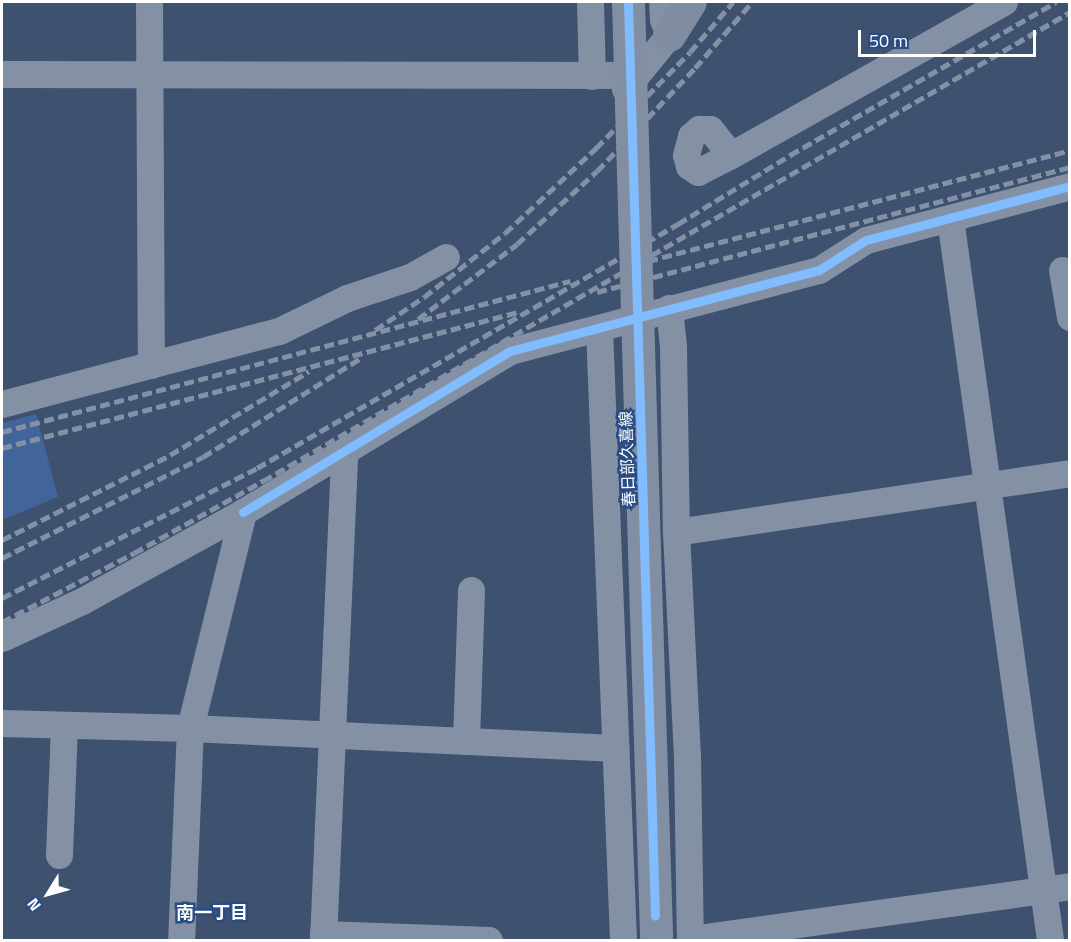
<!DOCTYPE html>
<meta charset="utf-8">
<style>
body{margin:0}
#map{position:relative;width:1071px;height:942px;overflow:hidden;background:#3e516f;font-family:"Titillium Web","Noto Sans JP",sans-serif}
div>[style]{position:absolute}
.green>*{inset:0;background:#41649b}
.street>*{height:27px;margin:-13.5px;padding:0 13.5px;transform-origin:13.5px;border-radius:13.5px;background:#8491a5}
.secondary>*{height:33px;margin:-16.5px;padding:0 16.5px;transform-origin:16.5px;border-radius:16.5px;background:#7f8ca1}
.primary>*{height:33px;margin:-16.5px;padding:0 16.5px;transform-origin:16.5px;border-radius:16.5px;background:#828fa3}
.rail>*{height:4.5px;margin-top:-2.25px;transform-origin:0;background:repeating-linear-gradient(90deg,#8491a5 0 10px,transparent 0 14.5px)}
.primary-bridge>*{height:33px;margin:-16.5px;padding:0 16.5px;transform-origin:16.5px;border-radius:16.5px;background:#828fa3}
.cycleway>*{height:9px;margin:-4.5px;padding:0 4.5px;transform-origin:4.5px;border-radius:4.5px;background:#80bcff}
span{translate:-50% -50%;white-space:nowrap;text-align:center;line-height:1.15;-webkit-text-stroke:5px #294c84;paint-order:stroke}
.street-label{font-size:16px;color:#fff}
.neighbourhood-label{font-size:18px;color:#fff;font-weight:700}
.frame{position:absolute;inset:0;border:3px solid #fff;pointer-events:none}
.north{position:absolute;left:18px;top:864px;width:60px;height:60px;-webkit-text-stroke:4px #294c84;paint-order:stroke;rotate:233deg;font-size:16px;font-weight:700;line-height:24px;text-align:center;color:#fff}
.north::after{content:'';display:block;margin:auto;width:21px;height:27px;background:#fff;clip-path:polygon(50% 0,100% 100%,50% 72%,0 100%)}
.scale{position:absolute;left:858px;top:30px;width:178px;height:27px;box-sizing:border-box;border:3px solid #fff;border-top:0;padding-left:8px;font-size:18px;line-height:21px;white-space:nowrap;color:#fff;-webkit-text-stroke:4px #294c84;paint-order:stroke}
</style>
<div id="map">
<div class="green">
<i style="clip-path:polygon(36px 414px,58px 497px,2px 520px,2px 423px)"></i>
</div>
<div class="street">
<i style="left:149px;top:2px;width:363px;rotate:89.7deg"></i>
<i style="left:590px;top:2px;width:74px;rotate:88.5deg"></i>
<i style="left:2px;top:74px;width:634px;rotate:0.09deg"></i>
<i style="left:625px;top:89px;width:70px;rotate:-50.8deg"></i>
<i style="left:669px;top:35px;width:17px;rotate:-111deg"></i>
<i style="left:663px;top:19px;width:17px;rotate:-93deg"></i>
<i style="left:699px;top:129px;width:11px"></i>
<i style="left:710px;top:129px;width:33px;rotate:51deg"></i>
<i style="left:731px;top:155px;width:37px;rotate:153deg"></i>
<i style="left:698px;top:172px;width:11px;rotate:-146deg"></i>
<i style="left:689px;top:166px;width:11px;rotate:-105deg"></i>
<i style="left:686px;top:155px;width:20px;rotate:-75deg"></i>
<i style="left:691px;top:136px;width:11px;rotate:-41deg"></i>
<i style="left:731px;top:155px;width:313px;rotate:-29.3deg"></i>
<i style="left:950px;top:218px;width:729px;rotate:82.11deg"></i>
<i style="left:1062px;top:270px;width:48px;rotate:80.3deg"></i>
<i style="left:669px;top:308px;width:39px;rotate:84deg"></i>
<i style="left:673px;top:347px;width:185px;rotate:89.1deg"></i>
<i style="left:676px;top:532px;width:223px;rotate:87.2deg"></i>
<i style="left:687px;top:755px;width:185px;rotate:89.1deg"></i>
<i style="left:599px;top:329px;width:611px;rotate:87.75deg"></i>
<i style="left:2px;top:404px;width:286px;rotate:-14.8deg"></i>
<i style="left:279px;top:331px;width:76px;rotate:-25.9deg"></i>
<i style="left:347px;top:298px;width:66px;rotate:-18.4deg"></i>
<i style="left:410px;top:277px;width:41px;rotate:-29.1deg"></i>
<i style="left:243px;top:512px;width:312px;rotate:-31.1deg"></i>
<i style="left:510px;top:351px;width:319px;rotate:-14.7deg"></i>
<i style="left:819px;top:270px;width:56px;rotate:-32.6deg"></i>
<i style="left:866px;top:240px;width:211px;rotate:-14.8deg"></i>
<i style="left:676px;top:532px;width:398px;rotate:-8.5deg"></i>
<i style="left:2px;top:638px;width:88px;rotate:-24.8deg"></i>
<i style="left:82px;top:601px;width:184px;rotate:-28.9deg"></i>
<i style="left:243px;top:512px;width:222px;rotate:103.8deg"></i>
<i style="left:190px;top:728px;width:212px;rotate:92.4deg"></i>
<i style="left:2px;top:723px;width:188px;rotate:1.5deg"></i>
<i style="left:190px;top:728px;width:426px;rotate:2.7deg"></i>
<i style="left:466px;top:741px;width:151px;rotate:-88.1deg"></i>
<i style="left:59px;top:855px;width:129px;rotate:-87.8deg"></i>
<i style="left:323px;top:934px;width:166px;rotate:2.1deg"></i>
<i style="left:690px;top:939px;width:384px;rotate:-7.9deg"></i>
<i style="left:323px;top:940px;width:488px;rotate:-87.5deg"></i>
</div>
<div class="secondary">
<i style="left:669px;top:35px;width:39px;rotate:-58deg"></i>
</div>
<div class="primary">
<i style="left:644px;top:551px;width:389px;rotate:88.2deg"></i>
</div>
<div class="rail">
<i style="left:648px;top:261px;width:436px;rotate:-14.7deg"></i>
<i style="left:597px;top:292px;width:489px;rotate:-14.8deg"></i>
<i style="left:418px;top:319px;width:124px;rotate:-37.1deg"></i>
<i style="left:517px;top:244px;width:108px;rotate:-42.4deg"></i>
<i style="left:597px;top:171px;width:142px;rotate:-46.4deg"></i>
<i style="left:695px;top:68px;width:87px;rotate:-49.2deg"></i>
<i style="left:375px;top:330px;width:59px;rotate:-34deg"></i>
<i style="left:424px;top:297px;width:103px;rotate:-38.3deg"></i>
<i style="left:505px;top:233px;width:125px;rotate:-43deg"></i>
<i style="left:596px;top:148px;width:134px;rotate:-45.6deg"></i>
<i style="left:690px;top:52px;width:66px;rotate:-49.3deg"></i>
<i style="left:2px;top:432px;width:588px;rotate:-14.89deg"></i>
<i style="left:2px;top:448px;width:534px;rotate:-14.77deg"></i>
<i style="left:2px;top:540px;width:188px;rotate:-26.8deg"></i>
<i style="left:170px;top:455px;width:162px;rotate:-31.1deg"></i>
<i style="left:2px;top:558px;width:225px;rotate:-26.7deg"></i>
<i style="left:203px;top:457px;width:186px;rotate:-32.1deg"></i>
<i style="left:2px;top:598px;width:286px;rotate:-27deg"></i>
<i style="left:257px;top:468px;width:487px;rotate:-30.1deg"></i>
<i style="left:678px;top:224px;width:132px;rotate:-31.6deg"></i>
<i style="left:790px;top:155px;width:307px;rotate:-29.9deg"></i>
<i style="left:2px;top:622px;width:149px;rotate:-27.6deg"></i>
<i style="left:134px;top:553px;width:148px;rotate:-29.2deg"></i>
<i style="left:263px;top:481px;width:933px;rotate:-30.16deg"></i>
</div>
<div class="primary-bridge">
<i style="left:628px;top:2px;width:549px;rotate:88.33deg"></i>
</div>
<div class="cycleway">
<i style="left:628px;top:2px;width:914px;rotate:88.31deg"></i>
<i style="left:243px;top:512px;width:312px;rotate:-31.1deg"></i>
<i style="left:510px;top:351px;width:319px;rotate:-14.7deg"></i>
<i style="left:819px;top:270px;width:56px;rotate:-32.6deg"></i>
<i style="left:866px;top:240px;width:211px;rotate:-14.8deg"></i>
</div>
<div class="street-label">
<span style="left:627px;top:459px;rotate:-92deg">春日部久喜線</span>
</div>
<div class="neighbourhood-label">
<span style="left:212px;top:913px">南一丁目</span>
</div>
<div class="frame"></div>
<div class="north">N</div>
<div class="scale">50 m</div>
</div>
